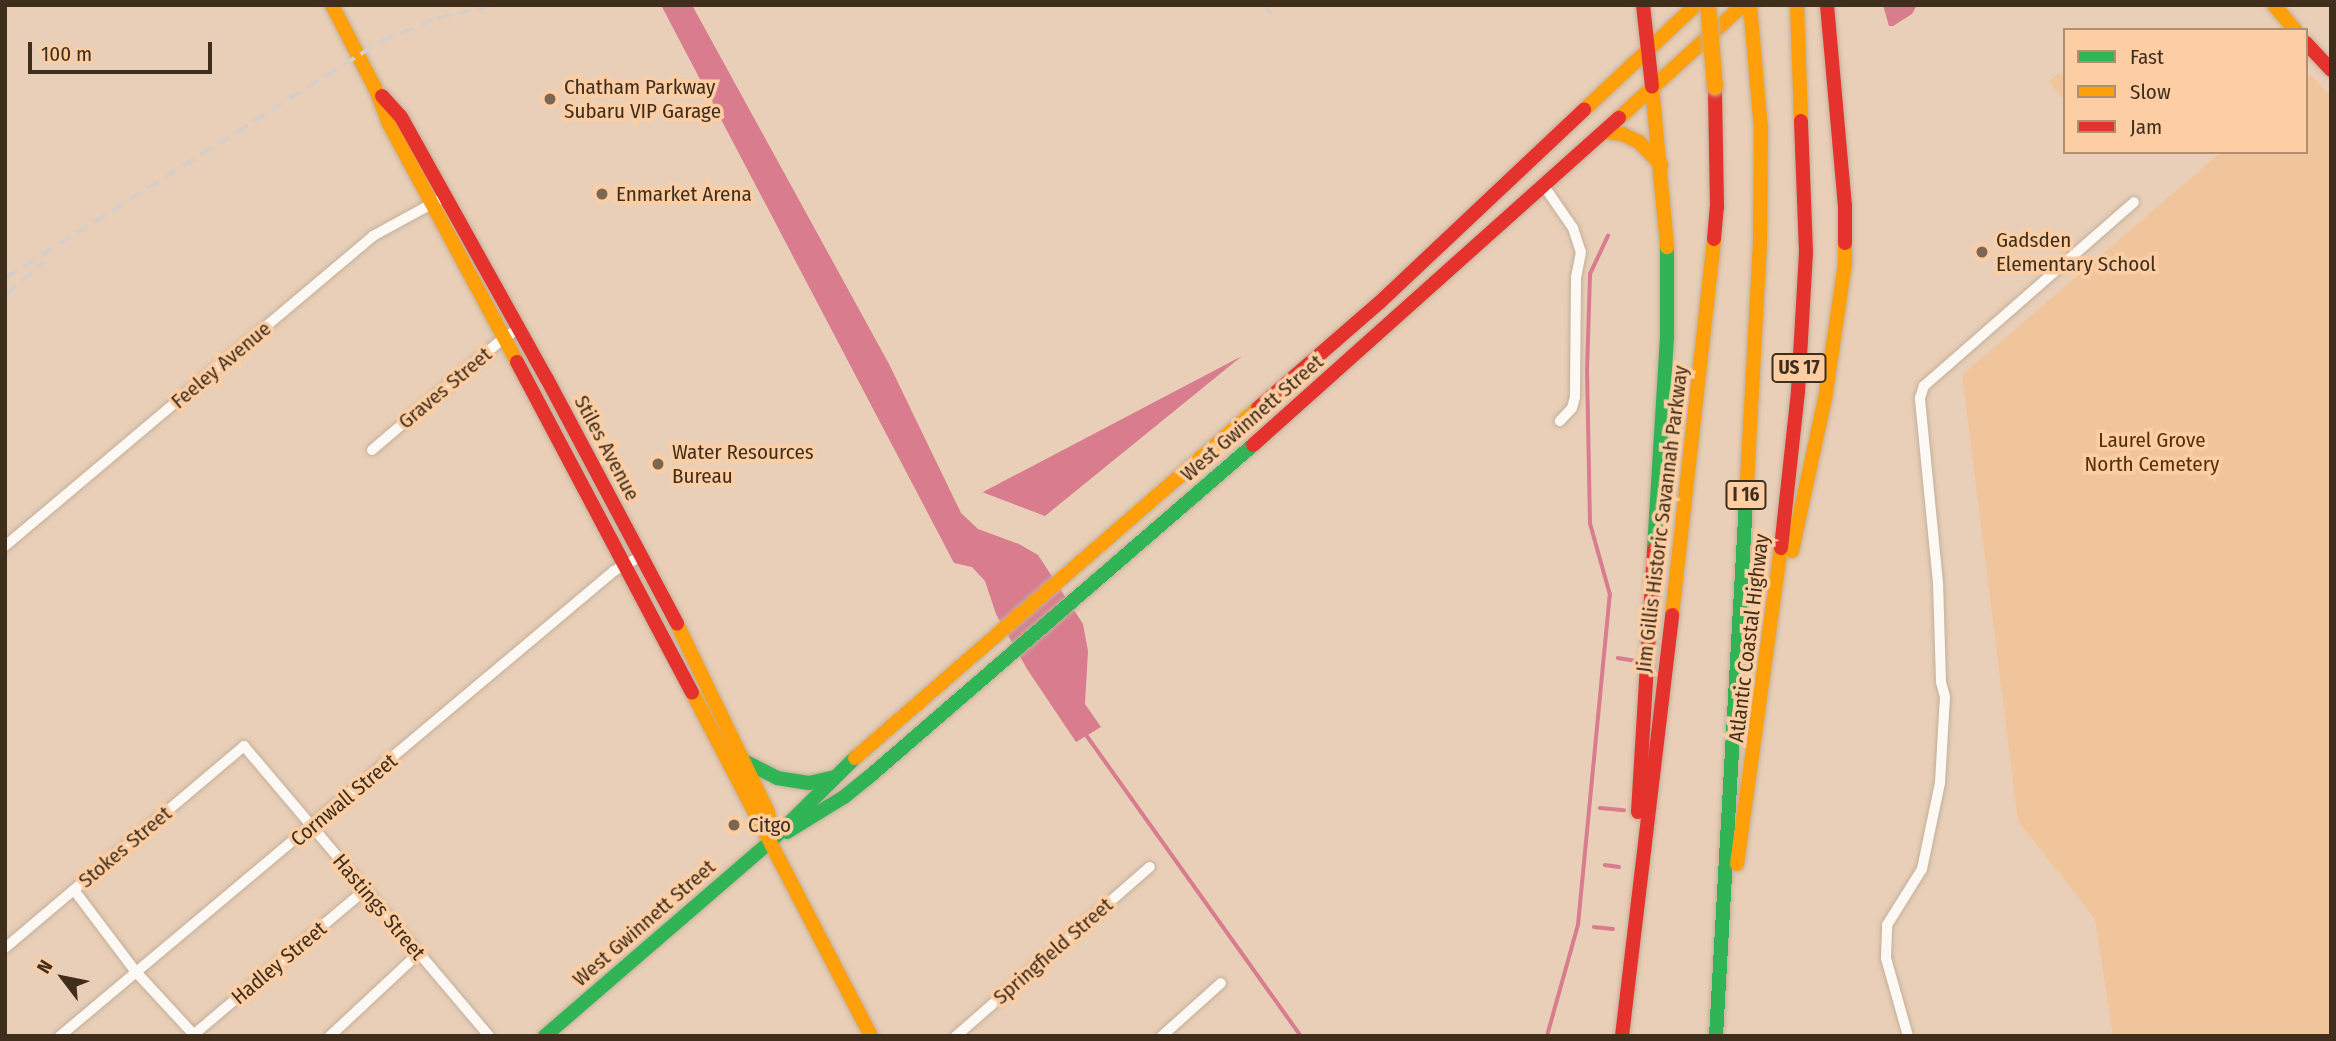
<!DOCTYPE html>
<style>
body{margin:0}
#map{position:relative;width:2336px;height:1041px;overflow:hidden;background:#e9cfb7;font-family:"Fira Sans Condensed",sans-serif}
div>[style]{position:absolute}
.green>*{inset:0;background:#f0c59c}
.water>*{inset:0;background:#d87c8e}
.stream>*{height:3.5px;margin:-1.75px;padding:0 1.75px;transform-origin:1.75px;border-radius:1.75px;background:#d87c8e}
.roads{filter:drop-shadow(0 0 2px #c3af9b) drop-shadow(0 0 2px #c3af9b)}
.street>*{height:10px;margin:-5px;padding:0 5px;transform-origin:5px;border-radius:5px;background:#fcf8f4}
.fast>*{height:14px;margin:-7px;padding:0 7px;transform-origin:7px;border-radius:7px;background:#30b455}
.slow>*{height:14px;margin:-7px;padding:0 7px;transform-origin:7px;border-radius:7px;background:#ff9f0a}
.jam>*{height:14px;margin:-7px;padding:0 7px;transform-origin:7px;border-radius:7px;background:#e5322d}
.rail>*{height:3.5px;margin-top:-1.75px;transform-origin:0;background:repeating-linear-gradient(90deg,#d7cfc7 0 14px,transparent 0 21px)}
.bridges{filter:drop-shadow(0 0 2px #c3af9b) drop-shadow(0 0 2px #c3af9b)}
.slow-bridge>*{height:16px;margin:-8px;padding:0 8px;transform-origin:8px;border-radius:8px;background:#ff9f0a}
.dots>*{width:19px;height:19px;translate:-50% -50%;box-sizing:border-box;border:4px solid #fdcea3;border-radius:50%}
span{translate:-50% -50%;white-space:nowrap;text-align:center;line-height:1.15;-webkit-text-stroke:7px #fdcea3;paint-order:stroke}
.shield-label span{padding:2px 5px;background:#fdcea3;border:2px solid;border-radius:5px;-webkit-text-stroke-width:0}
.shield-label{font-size:19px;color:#402e1d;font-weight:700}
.poi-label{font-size:21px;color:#402e1d}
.left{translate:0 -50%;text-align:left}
.street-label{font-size:21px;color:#402e1d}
.park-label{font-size:21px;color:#543005}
.frame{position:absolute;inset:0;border:7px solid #402e1d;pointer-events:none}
.legend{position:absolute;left:2063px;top:28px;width:245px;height:126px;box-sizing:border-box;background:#fdcea3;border:2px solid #b18e6d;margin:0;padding:9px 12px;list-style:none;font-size:21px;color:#402e1d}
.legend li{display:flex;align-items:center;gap:14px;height:35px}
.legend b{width:35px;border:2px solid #b18e6d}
.north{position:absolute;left:28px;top:943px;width:70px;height:70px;-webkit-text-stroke:5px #fdcea3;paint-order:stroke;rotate:302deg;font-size:19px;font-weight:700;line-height:28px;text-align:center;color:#402e1d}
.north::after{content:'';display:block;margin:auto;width:24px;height:32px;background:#402e1d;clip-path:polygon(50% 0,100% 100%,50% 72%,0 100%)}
.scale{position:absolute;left:28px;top:42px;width:184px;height:32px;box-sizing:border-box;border:4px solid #402e1d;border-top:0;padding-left:9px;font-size:21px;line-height:24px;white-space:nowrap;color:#402e1d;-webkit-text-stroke:5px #fdcea3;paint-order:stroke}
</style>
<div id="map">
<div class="green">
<i style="clip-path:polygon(2059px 73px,2062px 76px,2065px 73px,2065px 94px,2061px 98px,2049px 81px)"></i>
<i style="clip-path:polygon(2311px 75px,2331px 97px,2331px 1036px,2113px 1036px,2095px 919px,2018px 821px,1962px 375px,2221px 152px,2306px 152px,2306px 79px)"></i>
</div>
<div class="water">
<i style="clip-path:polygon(661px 5px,692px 5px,889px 364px,961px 513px,978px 529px,1019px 544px,1038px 555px,1083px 624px,1088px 651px,1085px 704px,1101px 727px,1076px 742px,1027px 669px,996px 614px,985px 581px,972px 567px,954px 563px)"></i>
<i style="clip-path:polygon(1883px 5px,1917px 5px,1912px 14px,1893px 26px,1889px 26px)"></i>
<i style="clip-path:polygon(1242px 356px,1045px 516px,982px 492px,983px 492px)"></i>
</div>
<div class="stream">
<i style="left:1618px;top:658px;width:20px;rotate:9deg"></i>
<i style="left:1085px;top:733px;width:372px;rotate:54.5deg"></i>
<i style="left:1600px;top:808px;width:24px;rotate:5deg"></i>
<i style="left:1605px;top:865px;width:14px;rotate:8deg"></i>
<i style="left:1594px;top:927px;width:19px;rotate:6deg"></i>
<i style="left:1547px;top:1036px;width:115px;rotate:-74.4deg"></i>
<i style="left:1578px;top:925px;width:332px;rotate:-84.5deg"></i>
<i style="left:1610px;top:595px;width:74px;rotate:-105.7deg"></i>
<i style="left:1590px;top:524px;width:153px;rotate:-91.1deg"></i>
<i style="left:1587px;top:371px;width:97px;rotate:-88.2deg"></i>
<i style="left:1590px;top:274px;width:42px;rotate:-64.7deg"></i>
</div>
<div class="roads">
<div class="street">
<i style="left:1544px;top:186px;width:51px;rotate:55.4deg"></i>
<i style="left:1573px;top:228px;width:25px;rotate:72deg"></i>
<i style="left:1581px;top:252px;width:25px;rotate:101deg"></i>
<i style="left:1576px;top:277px;width:120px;rotate:90.5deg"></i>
<i style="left:1575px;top:397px;width:11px;rotate:105deg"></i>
<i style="left:1572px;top:408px;width:18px;rotate:133deg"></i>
<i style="left:372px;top:450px;width:175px;rotate:-40.4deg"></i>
<i style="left:505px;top:337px;width:16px;rotate:-30deg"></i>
<i style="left:5px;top:546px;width:481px;rotate:-40.1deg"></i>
<i style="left:373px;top:236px;width:73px;rotate:-28.7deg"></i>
<i style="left:74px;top:890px;width:103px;rotate:52.9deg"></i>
<i style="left:136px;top:972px;width:87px;rotate:47.3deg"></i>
<i style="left:5px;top:948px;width:313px;rotate:-40.2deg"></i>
<i style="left:244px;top:746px;width:380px;rotate:49.8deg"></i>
<i style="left:60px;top:1036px;width:723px;rotate:-40.01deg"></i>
<i style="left:614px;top:571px;width:31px;rotate:-29deg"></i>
<i style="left:192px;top:1036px;width:228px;rotate:-40.2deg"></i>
<i style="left:330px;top:1036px;width:120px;rotate:-43deg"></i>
<i style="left:956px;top:1036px;width:257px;rotate:-41.1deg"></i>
<i style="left:1162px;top:1036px;width:79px;rotate:-41.9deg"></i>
<i style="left:1908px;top:1036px;width:81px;rotate:-105.8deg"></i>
<i style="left:1886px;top:958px;width:33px;rotate:-88deg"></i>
<i style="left:1887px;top:925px;width:66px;rotate:-58deg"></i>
<i style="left:1922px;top:869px;width:88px;rotate:-78.2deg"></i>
<i style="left:1940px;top:783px;width:86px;rotate:-86.7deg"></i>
<i style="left:1945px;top:697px;width:16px;rotate:-105deg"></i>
<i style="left:1941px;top:682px;width:99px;rotate:-91.7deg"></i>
<i style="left:1938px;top:583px;width:186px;rotate:-95.6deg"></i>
<i style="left:1920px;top:398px;width:13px;rotate:-72deg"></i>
<i style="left:1924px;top:386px;width:279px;rotate:-41.2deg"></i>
</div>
<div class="fast">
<i style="left:1654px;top:549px;width:213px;rotate:-86.5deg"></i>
<i style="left:1667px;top:336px;width:89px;rotate:-90deg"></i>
<i style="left:744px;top:761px;width:37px;rotate:27deg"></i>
<i style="left:777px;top:778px;width:32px;rotate:9deg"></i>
<i style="left:809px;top:783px;width:23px;rotate:-13deg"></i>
<i style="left:787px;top:832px;width:67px;rotate:-31.6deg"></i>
<i style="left:844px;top:797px;width:33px;rotate:-39deg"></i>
<i style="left:870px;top:776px;width:506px;rotate:-40.83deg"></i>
<i style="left:545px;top:1036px;width:298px;rotate:-40.8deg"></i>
<i style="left:771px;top:841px;width:118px;rotate:-44.7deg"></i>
<i style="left:1716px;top:1036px;width:536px;rotate:-86.79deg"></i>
</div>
<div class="slow">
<i style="left:332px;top:5px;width:96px;rotate:62.6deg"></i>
<i style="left:376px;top:90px;width:36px;rotate:69deg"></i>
<i style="left:389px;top:124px;width:270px;rotate:61.7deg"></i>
<i style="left:1797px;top:5px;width:116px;rotate:88deg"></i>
<i style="left:2274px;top:5px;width:33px;rotate:50deg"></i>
<i style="left:1652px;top:87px;width:161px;rotate:84.6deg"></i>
<i style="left:1584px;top:110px;width:154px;rotate:-43.2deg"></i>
<i style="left:1619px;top:118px;width:168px;rotate:-42.3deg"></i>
<i style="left:1604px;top:132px;width:18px;rotate:6deg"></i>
<i style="left:1622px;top:134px;width:19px;rotate:25deg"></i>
<i style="left:1639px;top:142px;width:32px;rotate:46deg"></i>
<i style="left:1746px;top:501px;width:258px;rotate:-86.9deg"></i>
<i style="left:1760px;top:243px;width:114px;rotate:-89.5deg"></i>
<i style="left:1761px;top:129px;width:124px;rotate:-95.1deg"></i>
<i style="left:1792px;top:551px;width:156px;rotate:-77.8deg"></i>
<i style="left:1825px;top:399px;width:137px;rotate:-81.6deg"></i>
<i style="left:1845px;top:263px;width:20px;rotate:-90deg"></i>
<i style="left:1672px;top:615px;width:378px;rotate:-83.6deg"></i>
<i style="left:677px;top:624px;width:209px;rotate:64.2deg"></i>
<i style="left:768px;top:812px;width:27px;rotate:86deg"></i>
<i style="left:692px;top:692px;width:388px;rotate:62.5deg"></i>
<i style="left:855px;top:758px;width:534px;rotate:-40.97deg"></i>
<i style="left:1737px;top:864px;width:319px;rotate:-82.1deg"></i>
</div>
<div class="jam">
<i style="left:1643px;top:5px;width:82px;rotate:83.7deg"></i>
<i style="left:1827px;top:5px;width:201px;rotate:84.9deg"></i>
<i style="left:1845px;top:205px;width:38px;rotate:90deg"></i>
<i style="left:2306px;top:43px;width:37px;rotate:47deg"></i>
<i style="left:382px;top:96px;width:28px;rotate:48deg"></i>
<i style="left:401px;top:117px;width:300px;rotate:60.9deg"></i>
<i style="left:547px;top:379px;width:277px;rotate:62deg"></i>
<i style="left:1714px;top:239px;width:32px;rotate:-85deg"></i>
<i style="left:1717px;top:207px;width:120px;rotate:-91deg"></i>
<i style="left:517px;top:362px;width:374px;rotate:62.1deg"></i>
<i style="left:1258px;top:408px;width:160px;rotate:-41deg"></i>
<i style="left:1379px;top:303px;width:282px;rotate:-43.3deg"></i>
<i style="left:1253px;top:445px;width:491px;rotate:-41.8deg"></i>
<i style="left:1781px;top:548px;width:158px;rotate:-83.8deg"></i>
<i style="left:1798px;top:391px;width:139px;rotate:-86.7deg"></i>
<i style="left:1806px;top:252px;width:131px;rotate:-92.2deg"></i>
<i style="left:1638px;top:812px;width:263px;rotate:-86.5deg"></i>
<i style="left:1622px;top:1036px;width:424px;rotate:-83.2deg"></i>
</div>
</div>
<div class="rail">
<i style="left:1265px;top:5px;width:11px;rotate:56deg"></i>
<i style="left:5px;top:278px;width:444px;rotate:-32.2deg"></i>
<i style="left:381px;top:41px;width:61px;rotate:-22.3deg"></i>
<i style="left:437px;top:18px;width:59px;rotate:-12.6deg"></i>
<i style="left:5px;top:295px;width:50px;rotate:-40.1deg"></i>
</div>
<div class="bridges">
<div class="slow-bridge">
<i style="left:1708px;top:5px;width:82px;rotate:85.1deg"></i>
</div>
</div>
<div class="dots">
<i style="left:550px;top:99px;background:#7b6653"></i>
<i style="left:602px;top:194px;background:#7b6653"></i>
<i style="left:1982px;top:252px;background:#7b6653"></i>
<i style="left:658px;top:464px;background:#7b6653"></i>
<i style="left:734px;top:825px;background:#7b6653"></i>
</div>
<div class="shield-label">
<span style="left:1799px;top:368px">US 17</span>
<span style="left:1746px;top:495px">I 16</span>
</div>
<div class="poi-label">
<span class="left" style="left:564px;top:99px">Chatham Parkway<br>Subaru VIP Garage</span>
<span class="left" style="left:616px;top:194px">Enmarket Arena</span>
<span class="left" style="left:1996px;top:252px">Gadsden<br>Elementary School</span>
<span class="left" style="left:672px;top:464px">Water Resources<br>Bureau</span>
<span class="left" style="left:748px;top:825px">Citgo</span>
</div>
<div class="street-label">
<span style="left:221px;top:365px;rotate:-40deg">Feeley Avenue</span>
<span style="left:445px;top:388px;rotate:-40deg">Graves Street</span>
<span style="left:1252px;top:418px;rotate:-41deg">West Gwinnett Street</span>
<span style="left:607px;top:448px;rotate:62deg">Stiles Avenue</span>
<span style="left:1662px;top:519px;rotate:-83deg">Jim Gillis Historic Savannah Parkway</span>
<span style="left:1749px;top:638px;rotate:-83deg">Atlantic Coastal Highway</span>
<span style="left:344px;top:800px;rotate:-40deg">Cornwall Street</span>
<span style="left:125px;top:847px;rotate:-40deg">Stokes Street</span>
<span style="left:379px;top:907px;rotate:50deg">Hastings Street</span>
<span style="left:644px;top:923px;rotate:-41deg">West Gwinnett Street</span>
<span style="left:1053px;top:951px;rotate:-41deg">Springfield Street</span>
<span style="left:279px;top:963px;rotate:-40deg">Hadley Street</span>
</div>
<div class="park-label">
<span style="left:2152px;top:452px">Laurel Grove<br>North Cemetery</span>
</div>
<div class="frame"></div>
<ul class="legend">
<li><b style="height:9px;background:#30b455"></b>Fast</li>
<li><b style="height:9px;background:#ff9f0a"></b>Slow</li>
<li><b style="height:9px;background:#e5322d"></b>Jam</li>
</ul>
<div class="north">N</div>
<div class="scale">100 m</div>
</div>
